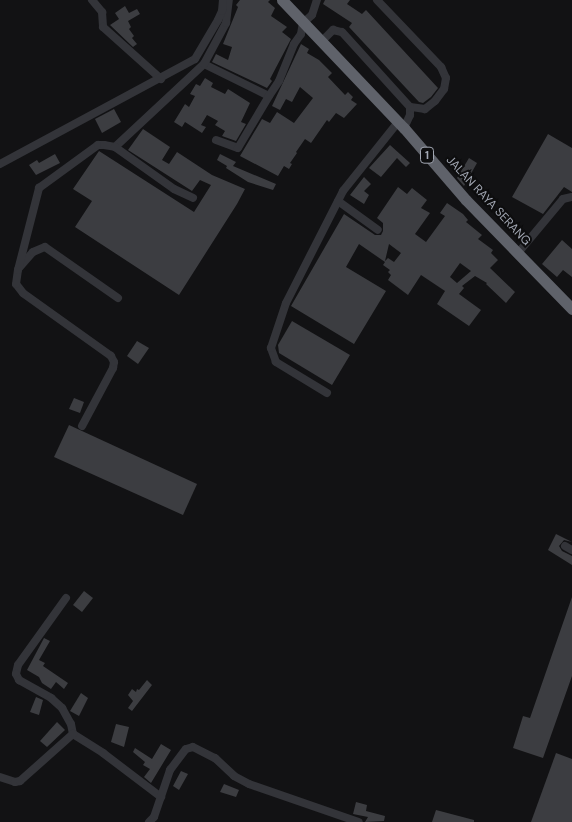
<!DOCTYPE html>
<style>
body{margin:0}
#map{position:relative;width:572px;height:822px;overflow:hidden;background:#121214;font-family:"DM Sans",sans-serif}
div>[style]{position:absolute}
.building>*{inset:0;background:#3c3d41}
.minor>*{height:8px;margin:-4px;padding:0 4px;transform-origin:4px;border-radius:4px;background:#333439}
.highway>*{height:11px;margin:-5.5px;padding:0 5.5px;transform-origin:5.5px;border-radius:5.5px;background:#5f626a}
span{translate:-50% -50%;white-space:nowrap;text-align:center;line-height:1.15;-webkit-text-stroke:4px #0d0d0e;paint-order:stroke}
.shield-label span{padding:1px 4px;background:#0d0d0e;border:1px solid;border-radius:4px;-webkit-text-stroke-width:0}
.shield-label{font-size:11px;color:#a3a8b4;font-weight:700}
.street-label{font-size:12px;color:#a3a8b4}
</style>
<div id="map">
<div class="building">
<i style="clip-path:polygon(240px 0,270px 0,268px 2px,275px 8px,271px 16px,287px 27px,282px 32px,291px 39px,270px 79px,272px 81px,267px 88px,212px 62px,216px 54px,228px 60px,232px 47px,223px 44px,238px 7px,236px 5px)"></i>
<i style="clip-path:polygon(325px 0,350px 0,347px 4px,362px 14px,366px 10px,438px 88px,431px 97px,423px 103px,419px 102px,349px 27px,352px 23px,323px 4px)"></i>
<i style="clip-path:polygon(125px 6px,129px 13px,137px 9px,140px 14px,128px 21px,131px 27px,129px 29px,134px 36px,132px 38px,137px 44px,133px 47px,110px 25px,119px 19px,115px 13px)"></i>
<i style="clip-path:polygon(301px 44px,309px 49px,307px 53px,319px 60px,332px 73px,328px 77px,345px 95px,348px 92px,353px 97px,351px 100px,357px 104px,344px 118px,336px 113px,329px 122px,327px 120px,311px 143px,305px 139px,296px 152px,297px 153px,290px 163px,292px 164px,289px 169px,284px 166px,278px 176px,240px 156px,262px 119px,270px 123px,277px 112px,294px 123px,313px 98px,300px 87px,292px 102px,286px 99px,280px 110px,272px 106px)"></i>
<i style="clip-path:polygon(205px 78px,213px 83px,211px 87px,225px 94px,228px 89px,250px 103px,241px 122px,246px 124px,236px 141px,222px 136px,225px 131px,215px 125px,218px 121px,207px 115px,201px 125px,206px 127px,202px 133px,185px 122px,182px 127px,174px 122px,185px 104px,189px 107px,195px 96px,190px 94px,196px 84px,200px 86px)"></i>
<i style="clip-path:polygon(114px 109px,121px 122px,102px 133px,95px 119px)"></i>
<i style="clip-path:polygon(143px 129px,170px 147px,162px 160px,169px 164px,177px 152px,212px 175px,245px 189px,237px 204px,179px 295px,75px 227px,92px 201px,73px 189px,99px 151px,194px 212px,211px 185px,200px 180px,192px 191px,128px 150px)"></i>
<i style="clip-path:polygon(548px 134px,572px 148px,572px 192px,564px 187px,543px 214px,512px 197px)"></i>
<i style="clip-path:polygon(390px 145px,410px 163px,406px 167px,397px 158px,381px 177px,369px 168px)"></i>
<i style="clip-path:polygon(55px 154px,60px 163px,36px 175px,29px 165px,37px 160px,39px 163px)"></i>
<i style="clip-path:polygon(220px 154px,236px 162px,233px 166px,276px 184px,273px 190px,248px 182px,226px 168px,227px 166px,217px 160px)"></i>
<i style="clip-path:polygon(469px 158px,477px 163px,464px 186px,457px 178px)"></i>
<i style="clip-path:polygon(364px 177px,371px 184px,364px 191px,369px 195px,364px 204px,350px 195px)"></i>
<i style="clip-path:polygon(evenodd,398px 187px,407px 194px,412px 188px,427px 200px,421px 208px,430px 213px,415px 234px,426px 242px,445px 216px,440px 213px,447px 203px,463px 214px,468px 220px,466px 222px,482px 235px,478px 239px,493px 250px,491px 253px,498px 260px,490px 268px,515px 292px,506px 303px,486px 284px,487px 283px,475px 276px,462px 286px,464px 288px,459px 294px,481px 310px,469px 326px,437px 304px,445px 291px,421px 275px,408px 295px,388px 280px,391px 275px,388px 272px,390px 270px,383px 265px,385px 262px,359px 244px,346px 267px,386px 291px,354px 344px,291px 306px,344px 214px,375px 235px,381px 235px,383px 231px,383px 223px,377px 218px,398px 187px,389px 244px,401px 253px,394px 262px,388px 258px,385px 261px,389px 244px,398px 187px,460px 263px,471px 271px,457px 283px,450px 277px,460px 263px)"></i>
<i style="clip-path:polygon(562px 240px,572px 249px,572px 277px,563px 270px,557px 277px,542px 264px)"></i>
<i style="clip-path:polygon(292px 321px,350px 355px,332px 385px,279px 353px,278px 345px)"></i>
<i style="clip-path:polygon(137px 341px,149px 348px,138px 364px,127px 356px)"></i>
<i style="clip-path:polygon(74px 398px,84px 402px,80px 413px,69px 409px)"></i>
<i style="clip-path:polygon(69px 425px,197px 484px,183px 515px,54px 457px)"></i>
<i style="clip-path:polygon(556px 534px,572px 542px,564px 540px,559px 546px,562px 551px,572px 556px,572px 565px,548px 550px)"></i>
<i style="clip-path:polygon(84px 591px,93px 598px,82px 612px,73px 605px)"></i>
<i style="clip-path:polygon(572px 597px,572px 676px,543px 758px,513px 748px,523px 716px,530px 718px)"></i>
<i style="clip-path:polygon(44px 638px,50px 641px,39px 660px,45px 663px,43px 666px,68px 683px,64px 689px,56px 682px,51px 689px,42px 683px,39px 677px,27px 670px)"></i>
<i style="clip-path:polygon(147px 680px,152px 685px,132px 711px,128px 708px,133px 701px,128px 695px,132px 689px,136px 692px,137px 689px,139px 690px)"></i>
<i style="clip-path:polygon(81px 693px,88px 698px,79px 716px,70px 711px)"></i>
<i style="clip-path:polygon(36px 697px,43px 700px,39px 715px,30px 712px)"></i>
<i style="clip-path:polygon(57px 722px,65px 730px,47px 747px,40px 741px)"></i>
<i style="clip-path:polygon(116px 724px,129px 727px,124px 747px,111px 742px)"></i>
<i style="clip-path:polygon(161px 744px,171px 750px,151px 783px,144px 777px,150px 769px,143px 765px,145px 762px,133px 752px,135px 748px,152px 759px)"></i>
<i style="clip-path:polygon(556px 753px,572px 759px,572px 822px,531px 822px)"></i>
<i style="clip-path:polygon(181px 771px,188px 774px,179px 790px,173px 786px)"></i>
<i style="clip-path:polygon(224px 784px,239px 790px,236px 797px,220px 792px)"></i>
<i style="clip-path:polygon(356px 802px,367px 805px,366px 811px,385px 816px,384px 821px,365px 822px,368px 817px,353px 814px)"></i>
<i style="clip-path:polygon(436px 810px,474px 820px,474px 822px,432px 822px)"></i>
</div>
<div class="minor">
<i style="left:92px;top:0;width:16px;rotate:50deg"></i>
<i style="left:102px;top:12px;width:15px;rotate:86deg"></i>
<i style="left:103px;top:27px;width:78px;rotate:41.9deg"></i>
<i style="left:377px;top:0;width:93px;rotate:46.3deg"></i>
<i style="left:441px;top:67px;width:12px;rotate:66deg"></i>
<i style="left:446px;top:78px;width:11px;rotate:100deg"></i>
<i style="left:444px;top:89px;width:15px;rotate:127deg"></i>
<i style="left:435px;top:101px;width:13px;rotate:141deg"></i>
<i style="left:425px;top:109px;width:15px;rotate:-172deg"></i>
<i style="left:322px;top:41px;width:16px;rotate:-45deg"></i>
<i style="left:333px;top:30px;width:9px;rotate:13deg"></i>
<i style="left:342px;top:32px;width:101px;rotate:47.8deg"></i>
<i style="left:410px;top:107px;width:8px;rotate:90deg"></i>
<i style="left:410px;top:115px;width:14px;rotate:115deg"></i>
<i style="left:204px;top:64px;width:72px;rotate:26.2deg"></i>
<i style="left:269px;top:96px;width:18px;rotate:-56deg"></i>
<i style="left:279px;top:81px;width:40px;rotate:-68deg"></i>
<i style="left:294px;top:44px;width:12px;rotate:-55deg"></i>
<i style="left:301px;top:34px;width:11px;rotate:-80deg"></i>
<i style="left:303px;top:23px;width:12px;rotate:-42deg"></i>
<i style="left:312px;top:15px;width:16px;rotate:-72deg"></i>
<i style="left:216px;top:140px;width:23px;rotate:20deg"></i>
<i style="left:238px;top:148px;width:61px;rotate:-59.2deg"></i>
<i style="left:115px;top:147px;width:122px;rotate:-43deg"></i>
<i style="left:204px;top:64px;width:47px;rotate:-61.8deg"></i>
<i style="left:226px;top:23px;width:23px;rotate:-83deg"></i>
<i style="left:0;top:164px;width:221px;rotate:-28.3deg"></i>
<i style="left:195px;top:59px;width:45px;rotate:-59.5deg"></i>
<i style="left:218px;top:20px;width:10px;rotate:-66deg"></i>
<i style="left:222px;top:11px;width:11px;rotate:-85deg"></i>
<i style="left:338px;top:201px;width:49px;rotate:35.9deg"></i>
<i style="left:518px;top:253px;width:70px;rotate:-50.2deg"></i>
<i style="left:563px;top:199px;width:9px;rotate:-13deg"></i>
<i style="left:19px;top:268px;width:21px;rotate:-49deg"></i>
<i style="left:33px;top:252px;width:13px;rotate:-23deg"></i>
<i style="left:45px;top:247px;width:89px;rotate:34.9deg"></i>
<i style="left:327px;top:393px;width:60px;rotate:-148.7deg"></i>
<i style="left:276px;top:362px;width:15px;rotate:-110deg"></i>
<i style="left:271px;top:348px;width:47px;rotate:-71.6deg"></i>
<i style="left:286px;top:303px;width:126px;rotate:-63deg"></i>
<i style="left:343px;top:191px;width:88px;rotate:-51.4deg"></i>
<i style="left:82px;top:426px;width:66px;rotate:-61.9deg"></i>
<i style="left:113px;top:368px;width:6px;rotate:-81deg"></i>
<i style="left:114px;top:362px;width:7px;rotate:-117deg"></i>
<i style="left:111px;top:356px;width:108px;rotate:-144.4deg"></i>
<i style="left:23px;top:293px;width:11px;rotate:-128deg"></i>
<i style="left:16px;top:284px;width:14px;rotate:-82deg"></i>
<i style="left:18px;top:270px;width:85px;rotate:-75.6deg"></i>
<i style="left:39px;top:188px;width:73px;rotate:-36.1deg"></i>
<i style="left:98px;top:145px;width:6px"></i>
<i style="left:104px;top:145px;width:11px;rotate:10deg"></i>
<i style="left:115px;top:147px;width:72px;rotate:35.4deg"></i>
<i style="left:174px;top:189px;width:21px;rotate:25deg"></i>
<i style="left:565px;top:546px;width:8px;rotate:30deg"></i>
<i style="left:66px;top:598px;width:82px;rotate:125.6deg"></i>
<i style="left:18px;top:665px;width:9px;rotate:103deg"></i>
<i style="left:16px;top:674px;width:7px;rotate:63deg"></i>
<i style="left:19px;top:680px;width:37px;rotate:29deg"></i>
<i style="left:51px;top:698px;width:15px;rotate:42deg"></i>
<i style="left:62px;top:708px;width:18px;rotate:61deg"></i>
<i style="left:71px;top:724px;width:10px;rotate:79deg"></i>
<i style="left:73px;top:734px;width:36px;rotate:32deg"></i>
<i style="left:103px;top:753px;width:73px;rotate:37.2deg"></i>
<i style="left:0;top:777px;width:16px;rotate:18deg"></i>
<i style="left:15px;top:782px;width:5px;rotate:-11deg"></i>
<i style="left:20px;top:781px;width:71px;rotate:-41.6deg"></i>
<i style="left:149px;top:822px;width:7px;rotate:-45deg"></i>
<i style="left:154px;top:817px;width:50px;rotate:-71.2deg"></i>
<i style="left:170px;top:770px;width:26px;rotate:-53deg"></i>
<i style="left:186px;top:749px;width:7px;rotate:-16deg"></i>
<i style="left:193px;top:747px;width:25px;rotate:27deg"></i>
<i style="left:215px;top:758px;width:26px;rotate:43deg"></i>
<i style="left:234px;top:776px;width:17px;rotate:28deg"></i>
<i style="left:249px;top:784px;width:116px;rotate:19.1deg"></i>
</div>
<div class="highway">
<i style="left:282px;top:0;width:177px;rotate:46.4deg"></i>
<i style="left:404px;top:128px;width:95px;rotate:49.3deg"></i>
<i style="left:466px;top:200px;width:152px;rotate:45.8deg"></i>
</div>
<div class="shield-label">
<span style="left:427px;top:155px">1</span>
</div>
<div class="street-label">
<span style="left:488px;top:201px;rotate:47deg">JALAN RAYA SERANG</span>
</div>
</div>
